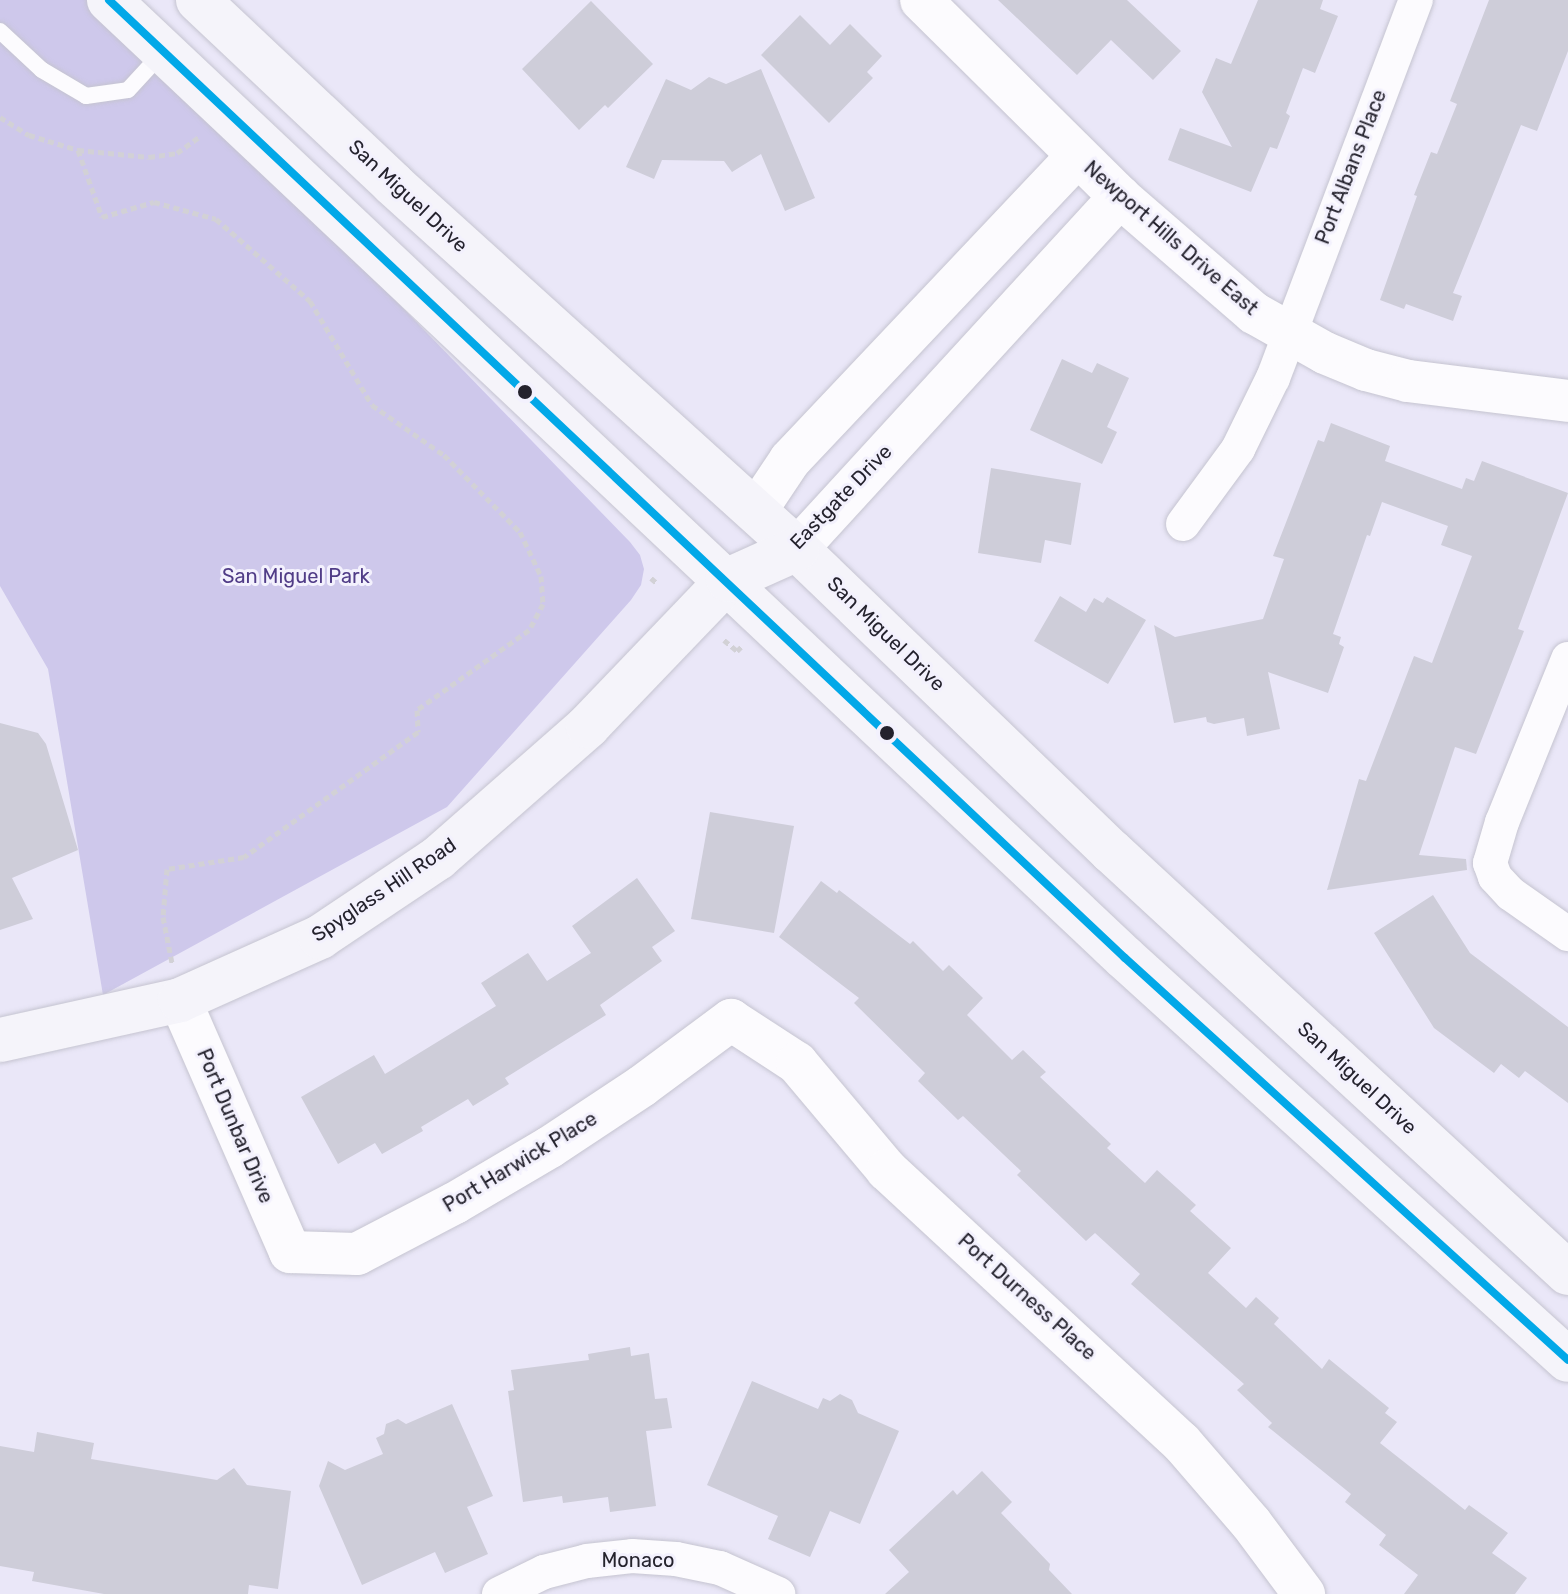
<!DOCTYPE html>
<style>
body{margin:0}
#map{position:relative;width:1568px;height:1594px;overflow:hidden;background:#eae7f8;font-family:Rubik,sans-serif}
div>[style]{position:absolute}
.green>*{inset:0;background:#cec8eb}
.building>*{inset:0;background:#cecdd9}
.path>*{height:5px;margin-top:-2.5px;transform-origin:0;background:repeating-linear-gradient(90deg,#d2d1d6 0 6px,transparent 0 10px)}
.roads{filter:drop-shadow(0 0 2px #c5c4d0) drop-shadow(0 0 2px #c5c4d0)}
.service>*{height:16px;margin:-8px;padding:0 8px;transform-origin:8px;border-radius:8px;background:#fcfbfe}
.minor>*{height:34px;margin:-17px;padding:0 17px;transform-origin:17px;border-radius:17px;background:#fcfbfe}
.tertiary>*{height:42px;margin:-21px;padding:0 21px;transform-origin:21px;border-radius:21px;background:#fcfbfe}
.secondary>*{height:44px;margin:-22px;padding:0 22px;transform-origin:22px;border-radius:22px;background:#f5f4fa}
.bus-1>*{height:8px;margin:-4px;padding:0 4px;transform-origin:4px;border-radius:4px;background:#02a8e8}
.dots>*{width:22px;height:22px;translate:-50% -50%;box-sizing:border-box;border:4px solid #f3f1fd;border-radius:50%}
span{translate:-50% -50%;white-space:nowrap;text-align:center;line-height:1.15;-webkit-text-stroke:6px #f3f1fd;paint-order:stroke}
.street-label{font-size:20px;color:#24222d}
.park-label{font-size:20px;color:#503c87}
</style>
<div id="map">
<div class="green">
<i style="clip-path:polygon(0 0,94px 0,196px 95px,630px 542px,640px 555px,644px 569px,641px 585px,631px 600px,447px 807px,103px 995px,48px 669px,0 586px)"></i>
</div>
<div class="building">
<i style="clip-path:polygon(998px 0,1127px 0,1181px 51px,1153px 80px,1111px 40px,1077px 75px)"></i>
<i style="clip-path:polygon(1258px 0,1323px 0,1320px 9px,1338px 16px,1315px 73px,1303px 68px,1286px 113px,1290px 116px,1277px 149px,1270px 147px,1251px 192px,1168px 160px,1180px 128px,1232px 147px,1202px 92px,1216px 58px,1231px 64px)"></i>
<i style="clip-path:polygon(1489px 0,1568px 0,1568px 51px,1537px 131px,1521px 125px,1453px 293px,1462px 296px,1453px 321px,1406px 304px,1404px 309px,1380px 300px,1417px 196px,1414px 195px,1431px 152px,1437px 154px,1457px 104px,1450px 101px)"></i>
<i style="clip-path:polygon(591px 1px,653px 64px,608px 108px,605px 105px,579px 130px,522px 69px)"></i>
<i style="clip-path:polygon(800px 15px,830px 45px,850px 24px,882px 56px,867px 72px,873px 78px,829px 123px,761px 55px)"></i>
<i style="clip-path:polygon(761px 69px,815px 198px,785px 211px,761px 154px,732px 172px,724px 161px,662px 160px,654px 179px,626px 167px,666px 79px,691px 90px,709px 77px,726px 84px)"></i>
<i style="clip-path:polygon(1062px 359px,1092px 373px,1097px 363px,1129px 378px,1107px 427px,1117px 432px,1102px 464px,1030px 430px)"></i>
<i style="clip-path:polygon(1331px 423px,1390px 446px,1385px 461px,1462px 489px,1466px 478px,1474px 481px,1482px 461px,1568px 493px,1518px 629px,1524px 631px,1476px 754px,1455px 747px,1419px 855px,1466px 859px,1467px 870px,1327px 890px,1359px 779px,1366px 781px,1414px 656px,1432px 663px,1472px 556px,1441px 545px,1448px 526px,1382px 502px,1370px 536px,1367px 535px,1333px 634px,1341px 637px,1339px 644px,1344px 647px,1328px 693px,1268px 672px,1280px 729px,1247px 736px,1244px 718px,1214px 724px,1207px 722px,1206px 717px,1174px 723px,1154px 625px,1175px 637px,1263px 619px,1284px 559px,1273px 556px,1318px 440px,1324px 442px)"></i>
<i style="clip-path:polygon(991px 468px,1081px 483px,1071px 545px,1045px 540px,1041px 563px,978px 553px)"></i>
<i style="clip-path:polygon(1060px 596px,1086px 612px,1094px 598px,1103px 603px,1107px 597px,1146px 620px,1108px 684px,1034px 641px)"></i>
<i style="clip-path:polygon(0 723px,38px 733px,46px 744px,78px 850px,12px 878px,33px 919px,0 930px)"></i>
<i style="clip-path:polygon(710px 812px,794px 826px,774px 933px,691px 919px)"></i>
<i style="clip-path:polygon(637px 878px,675px 931px,652px 947px,662px 961px,600px 1005px,606px 1015px,505px 1078px,509px 1084px,473px 1106px,468px 1099px,421px 1127px,423px 1131px,382px 1154px,375px 1143px,338px 1164px,301px 1097px,374px 1055px,385px 1074px,496px 1006px,481px 983px,528px 953px,547px 981px,591px 953px,572px 926px)"></i>
<i style="clip-path:polygon(821px 881px,837px 893px,839px 890px,910px 944px,913px 941px,943px 971px,949px 965px,983px 998px,967px 1015px,1012px 1060px,1023px 1050px,1046px 1072px,1040px 1077px,1111px 1144px,1107px 1148px,1145px 1183px,1157px 1170px,1196px 1205px,1190px 1211px,1231px 1248px,1208px 1273px,1246px 1308px,1256px 1297px,1279px 1318px,1274px 1324px,1322px 1369px,1329px 1359px,1389px 1408px,1385px 1413px,1397px 1422px,1380px 1443px,1465px 1510px,1469px 1505px,1508px 1533px,1492px 1553px,1527px 1578px,1515px 1594px,1404px 1594px,1418px 1575px,1379px 1545px,1386px 1535px,1345px 1502px,1351px 1494px,1268px 1427px,1272px 1423px,1237px 1390px,1244px 1384px,1131px 1284px,1140px 1274px,1095px 1233px,1086px 1241px,1017px 1175px,1021px 1171px,963px 1116px,958px 1120px,918px 1081px,925px 1073px,854px 1003px,859px 998px,779px 937px)"></i>
<i style="clip-path:polygon(1433px 895px,1470px 953px,1568px 1027px,1568px 1103px,1525px 1071px,1519px 1078px,1501px 1064px,1494px 1073px,1434px 1028px,1374px 933px)"></i>
<i style="clip-path:polygon(630px 1347px,631px 1356px,649px 1353px,655px 1399px,667px 1398px,672px 1428px,646px 1431px,656px 1506px,610px 1512px,608px 1497px,563px 1503px,562px 1496px,523px 1502px,508px 1391px,514px 1390px,511px 1370px,589px 1360px,588px 1354px)"></i>
<i style="clip-path:polygon(752px 1381px,818px 1409px,823px 1398px,830px 1401px,840px 1394px,852px 1400px,858px 1413px,899px 1431px,860px 1524px,830px 1511px,810px 1557px,768px 1539px,778px 1516px,707px 1485px)"></i>
<i style="clip-path:polygon(452px 1404px,493px 1496px,467px 1507px,488px 1554px,445px 1573px,435px 1552px,362px 1585px,319px 1486px,328px 1461px,345px 1470px,383px 1454px,376px 1438px,384px 1434px,386px 1424px,398px 1419px,406px 1424px)"></i>
<i style="clip-path:polygon(37px 1432px,94px 1443px,91px 1459px,217px 1480px,234px 1468px,247px 1485px,291px 1491px,278px 1589px,249px 1585px,248px 1594px,104px 1594px,32px 1581px,34px 1572px,0 1566px,0 1446px,34px 1452px)"></i>
<i style="clip-path:polygon(982px 1471px,1012px 1502px,1001px 1513px,1050px 1564px,1049px 1570px,1072px 1594px,885px 1594px,909px 1572px,889px 1550px,953px 1490px,957px 1495px)"></i>
</div>
<div class="path">
<i style="left:0;top:117px;width:34px;rotate:32deg"></i>
<i style="left:29px;top:135px;width:51px;rotate:17deg"></i>
<i style="left:78px;top:150px;width:71px;rotate:70.3deg"></i>
<i style="left:102px;top:217px;width:54px;rotate:-16.1deg"></i>
<i style="left:154px;top:202px;width:64px;rotate:15.3deg"></i>
<i style="left:216px;top:219px;width:125px;rotate:41.1deg"></i>
<i style="left:310px;top:301px;width:121px;rotate:59.2deg"></i>
<i style="left:372px;top:405px;width:88px;rotate:34.8deg"></i>
<i style="left:444px;top:455px;width:108px;rotate:45.4deg"></i>
<i style="left:520px;top:532px;width:49px;rotate:64.5deg"></i>
<i style="left:541px;top:576px;width:28px;rotate:86deg"></i>
<i style="left:543px;top:604px;width:30px;rotate:118deg"></i>
<i style="left:529px;top:630px;width:138px;rotate:144.5deg"></i>
<i style="left:417px;top:710px;width:22px;rotate:87deg"></i>
<i style="left:418px;top:732px;width:214px;rotate:144.3deg"></i>
<i style="left:244px;top:857px;width:78px;rotate:171.1deg"></i>
<i style="left:167px;top:869px;width:48px;rotate:94.8deg"></i>
<i style="left:163px;top:917px;width:47px;rotate:78.9deg"></i>
<i style="left:78px;top:150px;width:71px;rotate:5.6deg"></i>
<i style="left:149px;top:157px;width:28px;rotate:-8deg"></i>
<i style="left:177px;top:153px;width:27px;rotate:-36deg"></i>
<i style="left:651px;top:578px;width:9px;rotate:41deg"></i>
<i style="left:724px;top:640px;width:17px;rotate:40deg"></i>
<i style="left:737px;top:651px;width:6px;rotate:-45deg"></i>
</div>
<div class="roads">
<div class="service">
<i style="left:0;top:31px;width:57px;rotate:42.9deg"></i>
<i style="left:42px;top:70px;width:51px;rotate:30.6deg"></i>
<i style="left:86px;top:96px;width:42px;rotate:-8.1deg"></i>
<i style="left:128px;top:90px;width:52px;rotate:-47.4deg"></i>
</div>
<div class="minor">
<i style="left:1183px;top:524px;width:93px;rotate:-53.7deg"></i>
<i style="left:1238px;top:449px;width:79px;rotate:-63.8deg"></i>
<i style="left:1273px;top:378px;width:404px;rotate:-69.3deg"></i>
<i style="left:1568px;top:659px;width:176px;rotate:112deg"></i>
<i style="left:1502px;top:822px;width:43px;rotate:106.3deg"></i>
<i style="left:1490px;top:863px;width:15px;rotate:70deg"></i>
<i style="left:1495px;top:877px;width:23px;rotate:47deg"></i>
<i style="left:1511px;top:894px;width:70px;rotate:35.1deg"></i>
<i style="left:499px;top:1594px;width:50px;rotate:-26.1deg"></i>
<i style="left:544px;top:1572px;width:44px;rotate:-14.3deg"></i>
<i style="left:587px;top:1561px;width:45px;rotate:-6.3deg"></i>
<i style="left:632px;top:1556px;width:44px;rotate:3.9deg"></i>
<i style="left:676px;top:1559px;width:45px;rotate:11.6deg"></i>
<i style="left:720px;top:1568px;width:64px;rotate:24.1deg"></i>
</div>
<div class="tertiary">
<i style="left:921px;top:0;width:280px;rotate:44.7deg"></i>
<i style="left:1120px;top:197px;width:177px;rotate:40.9deg"></i>
<i style="left:1254px;top:313px;width:81px;rotate:29.4deg"></i>
<i style="left:1325px;top:353px;width:44px;rotate:22.5deg"></i>
<i style="left:1366px;top:370px;width:43px;rotate:14.7deg"></i>
<i style="left:1408px;top:381px;width:161px;rotate:7.1deg"></i>
<i style="left:756px;top:511px;width:61px;rotate:-56.3deg"></i>
<i style="left:790px;top:460px;width:418px;rotate:-46.6deg"></i>
<i style="left:797px;top:549px;width:478px;rotate:-47.5deg"></i>
<i style="left:180px;top:1000px;width:275px;rotate:66.4deg"></i>
<i style="left:290px;top:1252px;width:67px;rotate:1.7deg"></i>
<i style="left:357px;top:1254px;width:110px;rotate:-27.5deg"></i>
<i style="left:455px;top:1203px;width:110px;rotate:-30.5deg"></i>
<i style="left:550px;top:1147px;width:110px;rotate:-33.5deg"></i>
<i style="left:642px;top:1086px;width:111px;rotate:-36.6deg"></i>
<i style="left:731px;top:1020px;width:79px;rotate:33.1deg"></i>
<i style="left:797px;top:1063px;width:140px;rotate:49.9deg"></i>
<i style="left:887px;top:1170px;width:401px;rotate:42.8deg"></i>
<i style="left:1181px;top:1442px;width:107px;rotate:49.2deg"></i>
<i style="left:1251px;top:1523px;width:89px;rotate:53.3deg"></i>
</div>
<div class="secondary">
<i style="left:109px;top:0;width:1396px;rotate:43.32deg"></i>
<i style="left:1125px;top:958px;width:598px;rotate:42.22deg"></i>
<i style="left:198px;top:0;width:268px;rotate:43.3deg"></i>
<i style="left:393px;top:184px;width:544px;rotate:42.1deg"></i>
<i style="left:797px;top:549px;width:436px;rotate:43.9deg"></i>
<i style="left:1111px;top:851px;width:622px;rotate:42.72deg"></i>
<i style="left:0;top:1040px;width:184px;rotate:-12.5deg"></i>
<i style="left:180px;top:1000px;width:154px;rotate:-24.2deg"></i>
<i style="left:320px;top:937px;width:142px;rotate:-33.8deg"></i>
<i style="left:438px;top:858px;width:200px;rotate:-41.3deg"></i>
<i style="left:588px;top:726px;width:202px;rotate:-46.2deg"></i>
<i style="left:728px;top:580px;width:76px;rotate:-24.2deg"></i>
</div>
</div>
<div class="bus-1">
<i style="left:109px;top:0;width:1396px;rotate:43.32deg"></i>
<i style="left:1125px;top:958px;width:598px;rotate:42.22deg"></i>
</div>
<div class="dots">
<i style="left:525px;top:392px;background:#24222d"></i>
<i style="left:887px;top:733px;background:#24222d"></i>
</div>
<div class="street-label">
<span style="left:1351px;top:167px;rotate:-69deg">Port Albans Place</span>
<span style="left:408px;top:196px;rotate:43deg">San Miguel Drive</span>
<span style="left:1171px;top:238px;rotate:41deg">Newport Hills Drive East</span>
<span style="left:841px;top:497px;rotate:-46deg">Eastgate Drive</span>
<span style="left:886px;top:634px;rotate:44deg">San Miguel Drive</span>
<span style="left:384px;top:890px;rotate:-34deg">Spyglass Hill Road</span>
<span style="left:1357px;top:1078px;rotate:43deg">San Miguel Drive</span>
<span style="left:235px;top:1126px;rotate:67deg">Port Dunbar Drive</span>
<span style="left:520px;top:1162px;rotate:-31deg">Port Harwick Place</span>
<span style="left:1027px;top:1297px;rotate:42deg">Port Durness Place</span>
<span style="left:638px;top:1560px">Monaco</span>
</div>
<div class="park-label">
<span style="left:296px;top:576px">San Miguel Park</span>
</div>
</div>
